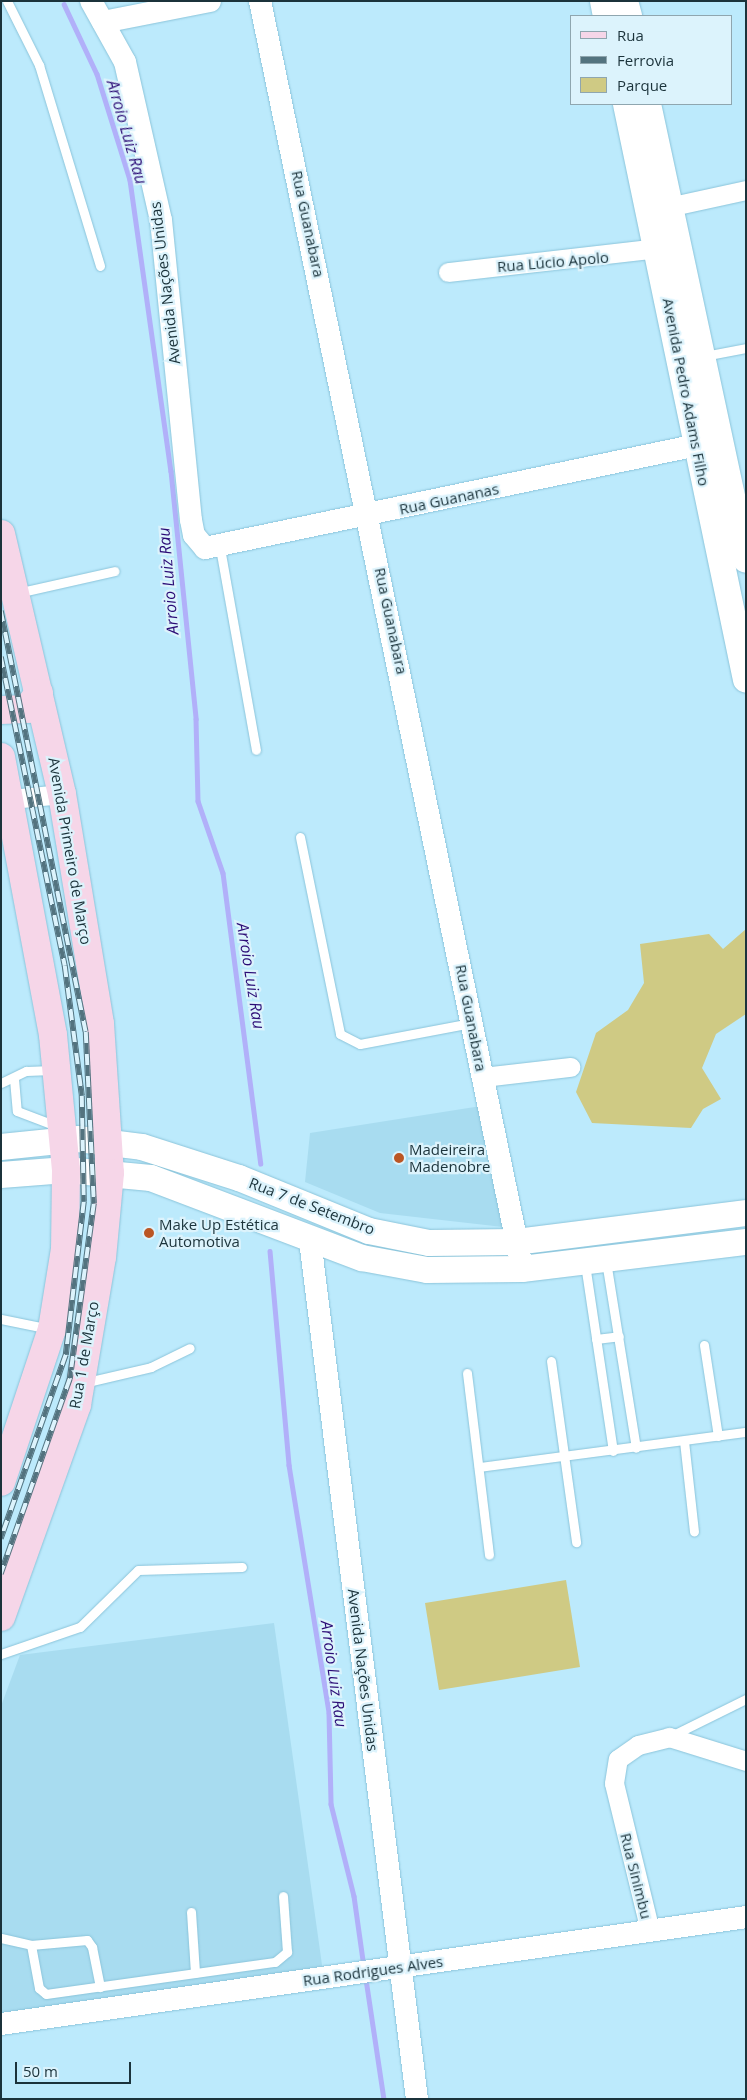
<!DOCTYPE html>
<meta charset="utf-8">
<style>
body{margin:0}
#map{position:relative;width:747px;height:2100px;overflow:hidden;background:#bceafc;font-family:"Open Sans",sans-serif}
div>[style]{position:absolute}
.built>*{inset:0;background:#a8dcf0}
.green>*{inset:0;background:#cfca84}
.stream>*{height:4.5px;margin:-2.25px;padding:0 2.25px;transform-origin:2.25px;border-radius:2.25px;background:#b1b0f9}
.roads{filter:drop-shadow(0 0 1px #8bc4da) drop-shadow(0 0 1px #8bc4da)}
.service>*{height:9px;margin:-4.5px;padding:0 4.5px;transform-origin:4.5px;border-radius:4.5px;background:#fff}
.minor>*{height:19px;margin:-9.5px;padding:0 9.5px;transform-origin:9.5px;border-radius:9.5px;background:#fff}
.tertiary>*{height:22px;margin:-11px;padding:0 11px;transform-origin:11px;border-radius:11px;background:#fff}
.secondary>*{height:26px;margin:-13px;padding:0 13px;transform-origin:13px;border-radius:13px;background:#fff}
.primary>*{height:28px;margin:-14px;padding:0 14px;transform-origin:14px;border-radius:14px;background:#f6d6e8}
.rail>*{height:5.5px;margin-top:-2.75px;transform-origin:0;background:repeating-linear-gradient(90deg,#dcf3fc 0 11px,#53737f 0 22px);box-sizing:border-box;border-block:1px solid #53737f}
.dots>*{width:14px;height:14px;translate:-50% -50%;box-sizing:border-box;border:2px solid #dcf3fc;border-radius:50%}
span{translate:-50% -50%;white-space:nowrap;text-align:center;line-height:1.15;-webkit-text-stroke:4.5px #dcf3fc;paint-order:stroke}
.street-label{font-size:15px;color:#1b333b}
.poi-label{font-size:15px;color:#1b333b}
.left{translate:0 -50%;text-align:left}
.water-label{font-size:16px;color:#2b0c76;font-style:italic}
.frame{position:absolute;inset:0;border:2px solid #1b333b;pointer-events:none}
.legend{position:absolute;left:570px;top:15px;width:162px;height:90px;box-sizing:border-box;background:#dcf3fc;border:1px solid #8fa6af;margin:0;padding:6px 9px;list-style:none;font-size:15px;color:#1b333b}
.legend li{display:flex;align-items:center;gap:10px;height:25px}
.legend b{width:25px;border:1px solid #8fa6af}
.scale{position:absolute;left:15px;top:2062px;width:116px;height:22px;box-sizing:border-box;border:2px solid #1b333b;border-top:0;padding-left:6px;font-size:15px;line-height:18px;white-space:nowrap;color:#1b333b;-webkit-text-stroke:4px #dcf3fc;paint-order:stroke}
</style>
<div id="map">
<div class="built">
<i style="clip-path:polygon(481px 1106px,503px 1227px,380px 1213px,305px 1182px,310px 1133px)"></i>
<i style="clip-path:polygon(274px 1623px,323px 1972px,1px 2016px,1px 1706px,20px 1655px)"></i>
</div>
<div class="green">
<i style="clip-path:polygon(746px 929px,746px 1014px,716px 1034px,702px 1068px,721px 1099px,703px 1109px,691px 1128px,592px 1123px,576px 1092px,596px 1033px,628px 1010px,644px 983px,640px 944px,709px 934px,723px 949px)"></i>
<i style="clip-path:polygon(566px 1580px,580px 1667px,439px 1690px,425px 1603px)"></i>
</div>
<div class="stream">
<i style="left:64px;top:4px;width:77px;rotate:64.8deg"></i>
<i style="left:97px;top:74px;width:111px;rotate:72.7deg"></i>
<i style="left:130px;top:180px;width:294px;rotate:82deg"></i>
<i style="left:171px;top:471px;width:249px;rotate:84.2deg"></i>
<i style="left:196px;top:719px;width:82px;rotate:88.6deg"></i>
<i style="left:198px;top:801px;width:76px;rotate:70.9deg"></i>
<i style="left:223px;top:873px;width:293px;rotate:82.6deg"></i>
<i style="left:270px;top:1251px;width:215px;rotate:84.9deg"></i>
<i style="left:289px;top:1465px;width:251px;rotate:80.8deg"></i>
<i style="left:329px;top:1713px;width:91px;rotate:88.7deg"></i>
<i style="left:331px;top:1804px;width:95px;rotate:76deg"></i>
<i style="left:354px;top:1896px;width:72px;rotate:82deg"></i>
<i style="left:366px;top:1979px;width:121px;rotate:81.5deg"></i>
</div>
<div class="roads">
<div class="service">
<i style="left:7px;top:1px;width:72px;rotate:63.4deg"></i>
<i style="left:39px;top:65px;width:210px;rotate:73.1deg"></i>
<i style="left:704px;top:356px;width:43px;rotate:-10.8deg"></i>
<i style="left:220px;top:548px;width:205px;rotate:79.9deg"></i>
<i style="left:17px;top:593px;width:100px;rotate:-12.7deg"></i>
<i style="left:300px;top:837px;width:201px;rotate:78.5deg"></i>
<i style="left:340px;top:1034px;width:22px;rotate:27deg"></i>
<i style="left:360px;top:1044px;width:113px;rotate:-10.7deg"></i>
<i style="left:14px;top:1079px;width:32px;rotate:85deg"></i>
<i style="left:17px;top:1111px;width:45px;rotate:20.9deg"></i>
<i style="left:1px;top:1083px;width:28px;rotate:-26deg"></i>
<i style="left:26px;top:1071px;width:26px;rotate:-2deg"></i>
<i style="left:606px;top:1261px;width:189px;rotate:80.9deg"></i>
<i style="left:585px;top:1264px;width:189px;rotate:81.5deg"></i>
<i style="left:1px;top:1319px;width:50px;rotate:11.5deg"></i>
<i style="left:596px;top:1339px;width:23px;rotate:-7deg"></i>
<i style="left:704px;top:1345px;width:92px;rotate:81.3deg"></i>
<i style="left:551px;top:1361px;width:183px;rotate:82.1deg"></i>
<i style="left:467px;top:1373px;width:183px;rotate:83.1deg"></i>
<i style="left:83px;top:1383px;width:70px;rotate:-13.2deg"></i>
<i style="left:151px;top:1367px;width:43px;rotate:-26deg"></i>
<i style="left:684px;top:1441px;width:91px;rotate:83.7deg"></i>
<i style="left:479px;top:1467px;width:269px;rotate:-7.5deg"></i>
<i style="left:1px;top:1654px;width:83px;rotate:-18.9deg"></i>
<i style="left:80px;top:1627px;width:81px;rotate:-44.5deg"></i>
<i style="left:138px;top:1570px;width:104px;rotate:-1.7deg"></i>
<i style="left:671px;top:1736px;width:84px;rotate:-26.3deg"></i>
<i style="left:191px;top:1912px;width:61px;rotate:86.2deg"></i>
<i style="left:1px;top:1938px;width:31px;rotate:13deg"></i>
<i style="left:31px;top:1945px;width:44px;rotate:79.5deg"></i>
<i style="left:39px;top:1988px;width:9px;rotate:41deg"></i>
<i style="left:46px;top:1994px;width:231px;rotate:-8deg"></i>
<i style="left:275px;top:1962px;width:16px;rotate:-40deg"></i>
<i style="left:287px;top:1952px;width:56px;rotate:-94.1deg"></i>
<i style="left:31px;top:1945px;width:56px;rotate:-5.1deg"></i>
<i style="left:87px;top:1940px;width:9px;rotate:54deg"></i>
<i style="left:92px;top:1947px;width:41px;rotate:78.7deg"></i>
</div>
<div class="minor">
<i style="left:659px;top:209px;width:89px;rotate:-12.3deg"></i>
<i style="left:448px;top:272px;width:211px;rotate:-6.5deg"></i>
<i style="left:1px;top:800px;width:61px;rotate:-5.6deg"></i>
<i style="left:483px;top:1077px;width:88px;rotate:-6.6deg"></i>
<i style="left:650px;top:1931px;width:152px;rotate:-103.7deg"></i>
<i style="left:614px;top:1783px;width:24px;rotate:-81deg"></i>
<i style="left:618px;top:1759px;width:24px;rotate:-35deg"></i>
<i style="left:638px;top:1745px;width:32px;rotate:-14deg"></i>
<i style="left:669px;top:1737px;width:81px;rotate:17.3deg"></i>
</div>
<div class="tertiary">
<i style="left:91px;top:1px;width:70px;rotate:60.9deg"></i>
<i style="left:125px;top:62px;width:162px;rotate:77.2deg"></i>
<i style="left:161px;top:220px;width:301px;rotate:84.3deg"></i>
<i style="left:191px;top:520px;width:15px;rotate:79deg"></i>
<i style="left:194px;top:535px;width:17px;rotate:50deg"></i>
<i style="left:205px;top:548px;width:503px;rotate:-11.82deg"></i>
<i style="left:260px;top:1px;width:1284px;rotate:78.31deg"></i>
<i style="left:103px;top:22px;width:109px;rotate:-11.1deg"></i>
<i style="left:310px;top:1240px;width:866px;rotate:82.9deg"></i>
<i style="left:1px;top:2024px;width:753px;rotate:-8.17deg"></i>
</div>
<div class="secondary">
<i style="left:603px;top:1px;width:15px;rotate:79deg"></i>
<i style="left:625px;top:1px;width:16px;rotate:75deg"></i>
<i style="left:626px;top:104px;width:588px;rotate:78.23deg"></i>
<i style="left:648px;top:104px;width:466px;rotate:77.9deg"></i>
<i style="left:1px;top:1147px;width:77px;rotate:-5.9deg"></i>
<i style="left:78px;top:1139px;width:64px;rotate:7.1deg"></i>
<i style="left:142px;top:1147px;width:102px;rotate:17.7deg"></i>
<i style="left:239px;top:1178px;width:140px;rotate:22.2deg"></i>
<i style="left:369px;top:1231px;width:61px;rotate:11.3deg"></i>
<i style="left:429px;top:1243px;width:87px;rotate:-0.7deg"></i>
<i style="left:516px;top:1242px;width:232px;rotate:-7.2deg"></i>
<i style="left:1px;top:1175px;width:65px;rotate:-4.4deg"></i>
<i style="left:66px;top:1170px;width:85px;rotate:5.4deg"></i>
<i style="left:151px;top:1178px;width:226px;rotate:20.8deg"></i>
<i style="left:362px;top:1258px;width:66px;rotate:10.5deg"></i>
<i style="left:427px;top:1270px;width:95px;rotate:-0.6deg"></i>
<i style="left:522px;top:1269px;width:226px;rotate:-6.9deg"></i>
</div>
<div class="primary">
<i style="left:1px;top:534px;width:267px;rotate:76.8deg"></i>
<i style="left:62px;top:794px;width:233px;rotate:80.6deg"></i>
<i style="left:100px;top:1024px;width:149px;rotate:86.2deg"></i>
<i style="left:110px;top:1173px;width:84px;rotate:95.4deg"></i>
<i style="left:102px;top:1257px;width:150px;rotate:99.6deg"></i>
<i style="left:77px;top:1405px;width:225px;rotate:109.7deg"></i>
<i style="left:1px;top:710px;width:26px;rotate:-2deg"></i>
<i style="left:27px;top:709px;width:20px;rotate:-53deg"></i>
<i style="left:1px;top:757px;width:283px;rotate:79.4deg"></i>
<i style="left:53px;top:1035px;width:136px;rotate:84.5deg"></i>
<i style="left:66px;top:1170px;width:79px;rotate:90.7deg"></i>
<i style="left:65px;top:1249px;width:81px;rotate:99.2deg"></i>
<i style="left:52px;top:1329px;width:161px;rotate:108.4deg"></i>
</div>
</div>
<div class="rail">
<i style="left:1px;top:611px;width:429px;rotate:78.6deg"></i>
<i style="left:86px;top:1032px;width:172px;rotate:87.3deg"></i>
<i style="left:94px;top:1204px;width:177px;rotate:97.8deg"></i>
<i style="left:70px;top:1379px;width:207px;rotate:109.5deg"></i>
<i style="left:1px;top:657px;width:316px;rotate:78.3deg"></i>
<i style="left:65px;top:966px;width:131px;rotate:82.5deg"></i>
<i style="left:82px;top:1096px;width:106px;rotate:88.9deg"></i>
<i style="left:84px;top:1202px;width:154px;rotate:96.7deg"></i>
<i style="left:66px;top:1355px;width:195px;rotate:109.5deg"></i>
</div>
<div class="dots">
<i style="left:399px;top:1158px;background:#bb5624"></i>
<i style="left:149px;top:1233px;background:#bb5624"></i>
</div>
<div class="street-label">
<span style="left:308px;top:224px;rotate:78deg">Rua Guanabara</span>
<span style="left:553px;top:262px;rotate:-5deg">Rua Lúcio Apolo</span>
<span style="left:165px;top:283px;rotate:-97deg">Avenida Nações Unidas</span>
<span style="left:686px;top:392px;rotate:79deg">Avenida Pedro Adams Filho</span>
<span style="left:449px;top:499px;rotate:-12deg">Rua Guananas</span>
<span style="left:391px;top:621px;rotate:78deg">Rua Guanabara</span>
<span style="left:70px;top:851px;rotate:80deg">Avenida Primeiro de Março</span>
<span style="left:471px;top:1018px;rotate:79deg">Rua Guanabara</span>
<span style="left:312px;top:1206px;rotate:21deg">Rua 7 de Setembro</span>
<span style="left:84px;top:1355px;rotate:-80deg">Rua 1 de Março</span>
<span style="left:363px;top:1670px;rotate:83deg">Avenida Nações Unidas</span>
<span style="left:636px;top:1876px;rotate:76deg">Rua Sinimbu</span>
<span style="left:373px;top:1971px;rotate:-8deg">Rua Rodrigues Alves</span>
</div>
<div class="poi-label">
<span class="left" style="left:409px;top:1158px">Madeireira<br>Madenobre</span>
<span class="left" style="left:159px;top:1233px">Make Up Estética<br>Automotiva</span>
</div>
<div class="water-label">
<span style="left:127px;top:132px;rotate:74deg">Arroio Luiz Rau</span>
<span style="left:168px;top:581px;rotate:-95deg">Arroio Luiz Rau</span>
<span style="left:251px;top:976px;rotate:81deg">Arroio Luiz Rau</span>
<span style="left:334px;top:1674px;rotate:82deg">Arroio Luiz Rau</span>
</div>
<div class="frame"></div>
<ul class="legend">
<li><b style="height:6px;background:#f6d6e8"></b>Rua</li>
<li><b style="height:6px;background:#53737f"></b>Ferrovia</li>
<li><b style="height:14px;background:#cfca84"></b>Parque</li>
</ul>
<div class="scale">50 m</div>
</div>
